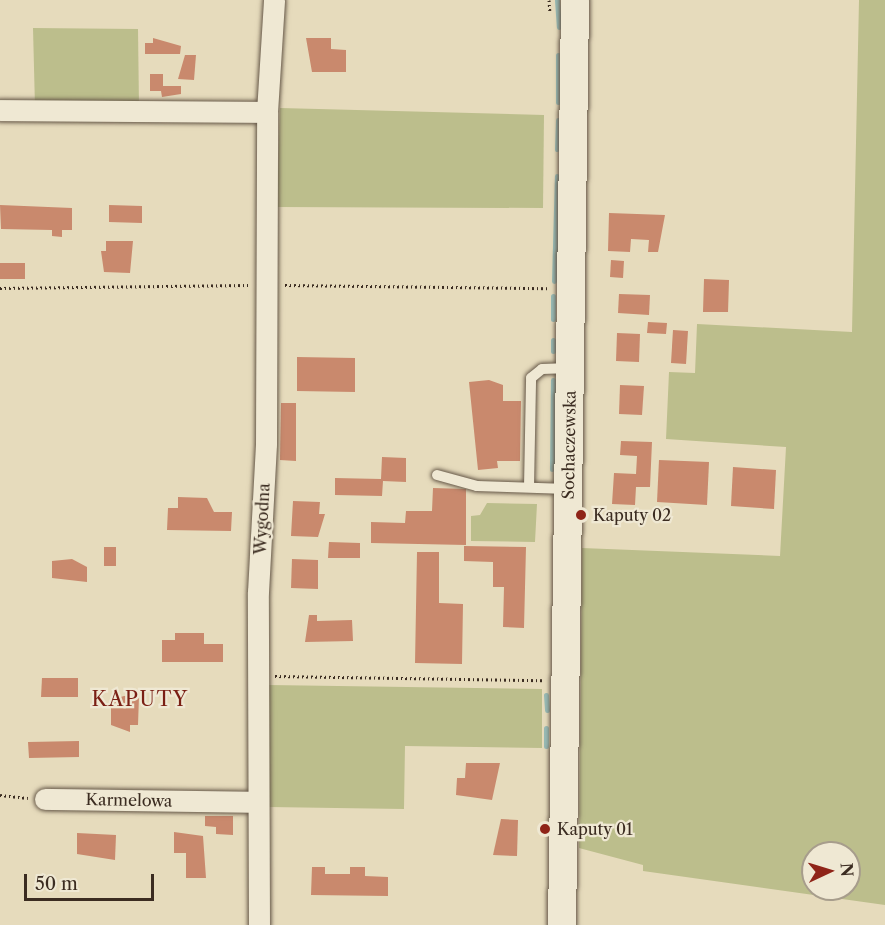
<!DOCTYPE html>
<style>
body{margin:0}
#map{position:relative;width:885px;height:925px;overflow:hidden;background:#e6dbbc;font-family:"Libre Caslon Text",serif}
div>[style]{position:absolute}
.green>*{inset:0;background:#bcbe8c}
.stream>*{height:5px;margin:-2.5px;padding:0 2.5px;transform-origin:2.5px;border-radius:2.5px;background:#97bab5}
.building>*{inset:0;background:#c9896d}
.path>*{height:3px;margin-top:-1.5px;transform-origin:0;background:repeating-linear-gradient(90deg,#3b2c21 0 1.5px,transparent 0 4.5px)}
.roads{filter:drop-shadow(0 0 2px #665848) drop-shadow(0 0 2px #665848)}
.lane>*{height:10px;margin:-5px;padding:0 5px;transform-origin:5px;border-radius:5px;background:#efe8d3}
.street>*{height:21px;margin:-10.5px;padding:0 10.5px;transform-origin:10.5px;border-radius:10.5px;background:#efe8d3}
.secondary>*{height:28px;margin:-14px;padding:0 14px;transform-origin:14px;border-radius:14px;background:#efe8d3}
.dots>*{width:16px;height:16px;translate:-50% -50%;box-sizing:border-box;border:3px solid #efe8d3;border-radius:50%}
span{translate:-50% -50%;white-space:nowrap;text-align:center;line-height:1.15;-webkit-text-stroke:4.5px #efe8d3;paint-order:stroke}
.street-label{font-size:16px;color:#3b2c21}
.poi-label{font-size:16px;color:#3b2c21}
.left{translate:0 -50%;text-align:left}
.quarter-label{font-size:20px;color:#7a1f14;letter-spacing:1.5px}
.north{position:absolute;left:801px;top:841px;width:60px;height:60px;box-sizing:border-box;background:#efe8d3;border:2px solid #a79d8c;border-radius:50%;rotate:86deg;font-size:16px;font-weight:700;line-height:24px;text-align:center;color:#3b2c21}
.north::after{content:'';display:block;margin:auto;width:21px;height:27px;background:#8f2418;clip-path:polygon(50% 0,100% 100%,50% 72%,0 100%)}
.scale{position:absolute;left:24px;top:874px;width:130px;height:27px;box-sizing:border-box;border:3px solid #3b2c21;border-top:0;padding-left:8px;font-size:18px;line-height:21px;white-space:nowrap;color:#3b2c21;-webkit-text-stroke:4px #efe8d3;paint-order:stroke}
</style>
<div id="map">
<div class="green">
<i style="clip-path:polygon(evenodd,859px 0,885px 0,885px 905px,643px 871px,643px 865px,579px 848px,582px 548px,780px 556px,786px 447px,666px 439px,669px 372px,695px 373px,697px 324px,852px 332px,859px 0,813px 853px,849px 853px,849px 889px,813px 889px,813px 853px)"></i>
<i style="clip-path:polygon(33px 28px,138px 29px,139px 108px,35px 107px)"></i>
<i style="clip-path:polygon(280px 108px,544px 115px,543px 208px,277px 207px)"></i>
<i style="clip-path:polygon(487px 503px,537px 504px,535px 542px,471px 541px,471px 516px,480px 515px)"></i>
<i style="clip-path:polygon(269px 685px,542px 689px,542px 748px,405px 746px,404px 809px,269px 807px)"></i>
</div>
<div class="stream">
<i style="left:557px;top:0;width:27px;rotate:86deg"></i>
<i style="left:558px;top:55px;width:47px;rotate:90deg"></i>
<i style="left:557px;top:149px;width:29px;rotate:-88deg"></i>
<i style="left:554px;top:281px;width:105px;rotate:-88.4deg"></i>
<i style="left:553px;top:319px;width:23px;rotate:-90deg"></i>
<i style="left:553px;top:340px;width:11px;rotate:90deg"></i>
<i style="left:552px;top:469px;width:89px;rotate:-89.4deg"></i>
<i style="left:546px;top:695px;width:15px;rotate:86deg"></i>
<i style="left:546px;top:746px;width:18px;rotate:-90deg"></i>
</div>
<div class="building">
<i style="clip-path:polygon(153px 38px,181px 46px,180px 54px,145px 54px,145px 43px,153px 43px)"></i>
<i style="clip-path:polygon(306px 38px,331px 38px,331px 49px,346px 50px,346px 72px,312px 72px)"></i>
<i style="clip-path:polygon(185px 55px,196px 55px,194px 80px,178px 79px)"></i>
<i style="clip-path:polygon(150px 74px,163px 74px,163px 86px,181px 86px,181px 94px,162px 97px,161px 91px,150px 91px)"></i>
<i style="clip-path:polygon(0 205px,72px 208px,72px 230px,62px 230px,62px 237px,52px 236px,52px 230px,1px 229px)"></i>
<i style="clip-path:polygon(109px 205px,142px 206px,142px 223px,109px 222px)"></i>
<i style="clip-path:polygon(609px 213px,665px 215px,658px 252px,648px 252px,649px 240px,631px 239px,630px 252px,608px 251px)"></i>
<i style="clip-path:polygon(106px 241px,133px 241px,130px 273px,104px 272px,101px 251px,106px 251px)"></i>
<i style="clip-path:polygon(611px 260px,624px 261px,623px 278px,610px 277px)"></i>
<i style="clip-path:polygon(0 263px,25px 263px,25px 279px,0 279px)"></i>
<i style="clip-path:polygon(704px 279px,729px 280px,728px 312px,703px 312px)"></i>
<i style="clip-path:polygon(619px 294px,650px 295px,649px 315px,618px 313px)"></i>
<i style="clip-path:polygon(648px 322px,667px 323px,666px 334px,647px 333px)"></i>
<i style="clip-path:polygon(673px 330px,688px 331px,686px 364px,671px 363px)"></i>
<i style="clip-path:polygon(617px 333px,640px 334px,639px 362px,616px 361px)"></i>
<i style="clip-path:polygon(297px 357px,355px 358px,355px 392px,297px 391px)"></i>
<i style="clip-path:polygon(489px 380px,503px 385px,503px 401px,521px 401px,520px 461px,497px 461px,498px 468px,478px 470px,469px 382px)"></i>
<i style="clip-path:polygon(620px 385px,644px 386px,642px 415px,619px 414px)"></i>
<i style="clip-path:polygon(281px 403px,296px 403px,296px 461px,280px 460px)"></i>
<i style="clip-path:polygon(621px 441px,652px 442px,650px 487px,636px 487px,635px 505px,612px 504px,614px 473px,636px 474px,637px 456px,620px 455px)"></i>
<i style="clip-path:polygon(382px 457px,406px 458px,406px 482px,383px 481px,382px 496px,335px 495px,335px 478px,381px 479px)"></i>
<i style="clip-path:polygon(659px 460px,709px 462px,707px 505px,657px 502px)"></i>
<i style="clip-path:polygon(733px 467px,776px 470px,774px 509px,731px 506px)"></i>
<i style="clip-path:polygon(433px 488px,466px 489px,466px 545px,371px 543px,371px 522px,405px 523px,406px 511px,432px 511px)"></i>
<i style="clip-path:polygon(178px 497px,207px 498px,214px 512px,232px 512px,231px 531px,167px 530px,168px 508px,178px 508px)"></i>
<i style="clip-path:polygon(293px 501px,320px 502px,319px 514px,325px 514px,318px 537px,291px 536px)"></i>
<i style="clip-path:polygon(329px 542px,360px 543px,360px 558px,328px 558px)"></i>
<i style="clip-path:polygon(464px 546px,526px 547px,524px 628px,503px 627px,504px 587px,493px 587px,493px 562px,464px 561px)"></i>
<i style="clip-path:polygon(104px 547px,116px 547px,116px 566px,104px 566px)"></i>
<i style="clip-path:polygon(417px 552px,439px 552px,439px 603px,463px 604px,462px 664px,415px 663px)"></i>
<i style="clip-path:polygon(72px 559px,87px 567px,87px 582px,52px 578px,52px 561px)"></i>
<i style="clip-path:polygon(292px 559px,318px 560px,318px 589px,291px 588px)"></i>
<i style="clip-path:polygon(309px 615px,317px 615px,317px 621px,352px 620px,353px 641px,305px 642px)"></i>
<i style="clip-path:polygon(175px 633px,204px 633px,204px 644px,223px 644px,223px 662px,162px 662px,162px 640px,175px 640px)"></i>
<i style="clip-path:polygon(42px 678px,78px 678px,78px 697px,41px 697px)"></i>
<i style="clip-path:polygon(124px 696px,139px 696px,138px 725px,130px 725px,130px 732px,111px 725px,111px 700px)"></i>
<i style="clip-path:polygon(79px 741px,79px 757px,29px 758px,28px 742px)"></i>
<i style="clip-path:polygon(466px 763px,500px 763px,492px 800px,456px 795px,457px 778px,465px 778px)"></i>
<i style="clip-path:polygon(205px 816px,233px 816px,233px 835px,216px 834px,216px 827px,205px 826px)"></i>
<i style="clip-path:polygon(501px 819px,518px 820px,517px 856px,493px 855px)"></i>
<i style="clip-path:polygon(174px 832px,203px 836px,206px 878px,186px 878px,186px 853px,174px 853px)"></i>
<i style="clip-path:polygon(77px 833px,116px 835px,115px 860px,77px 854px)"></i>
<i style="clip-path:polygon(312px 867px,325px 867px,325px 874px,350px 874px,350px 867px,365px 867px,365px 876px,388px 877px,388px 896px,311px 895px)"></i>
</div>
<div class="path">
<i style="left:549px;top:0;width:13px;rotate:86deg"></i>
<i style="left:285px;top:285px;width:263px;rotate:0.7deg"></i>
<i style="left:0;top:288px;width:248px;rotate:-0.7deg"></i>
<i style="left:275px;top:676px;width:269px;rotate:0.9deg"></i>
<i style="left:0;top:795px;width:28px;rotate:6deg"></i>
</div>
<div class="roads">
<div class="lane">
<i style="left:437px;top:475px;width:41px;rotate:15.4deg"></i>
<i style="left:477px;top:486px;width:91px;rotate:1.9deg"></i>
<i style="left:529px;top:487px;width:109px;rotate:-88.9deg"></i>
<i style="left:531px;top:378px;width:14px;rotate:-39deg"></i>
<i style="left:542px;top:369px;width:28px;rotate:-2deg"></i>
</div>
<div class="street">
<i style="left:0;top:110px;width:267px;rotate:0.4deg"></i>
<i style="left:45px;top:799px;width:213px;rotate:0.8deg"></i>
<i style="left:259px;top:925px;width:333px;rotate:-90.2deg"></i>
<i style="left:258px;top:592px;width:149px;rotate:-86.9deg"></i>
<i style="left:266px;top:443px;width:331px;rotate:-89.8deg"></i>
<i style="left:267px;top:112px;width:112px;rotate:-86.4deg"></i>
</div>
<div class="secondary">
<i style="left:562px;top:925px;width:925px;rotate:-89.19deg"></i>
</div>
</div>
<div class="dots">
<i style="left:581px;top:515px;background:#8f2418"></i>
<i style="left:545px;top:829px;background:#8f2418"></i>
</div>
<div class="street-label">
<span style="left:569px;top:445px;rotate:-89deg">Sochaczewska</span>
<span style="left:262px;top:519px;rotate:-87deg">Wygodna</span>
<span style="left:129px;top:800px;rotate:1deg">Karmelowa</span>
</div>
<div class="poi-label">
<span class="left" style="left:593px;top:515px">Kaputy 02</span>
<span class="left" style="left:557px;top:829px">Kaputy 01</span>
</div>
<div class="quarter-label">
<span style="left:140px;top:699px">KAPUTY</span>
</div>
<div class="north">N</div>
<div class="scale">50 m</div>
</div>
